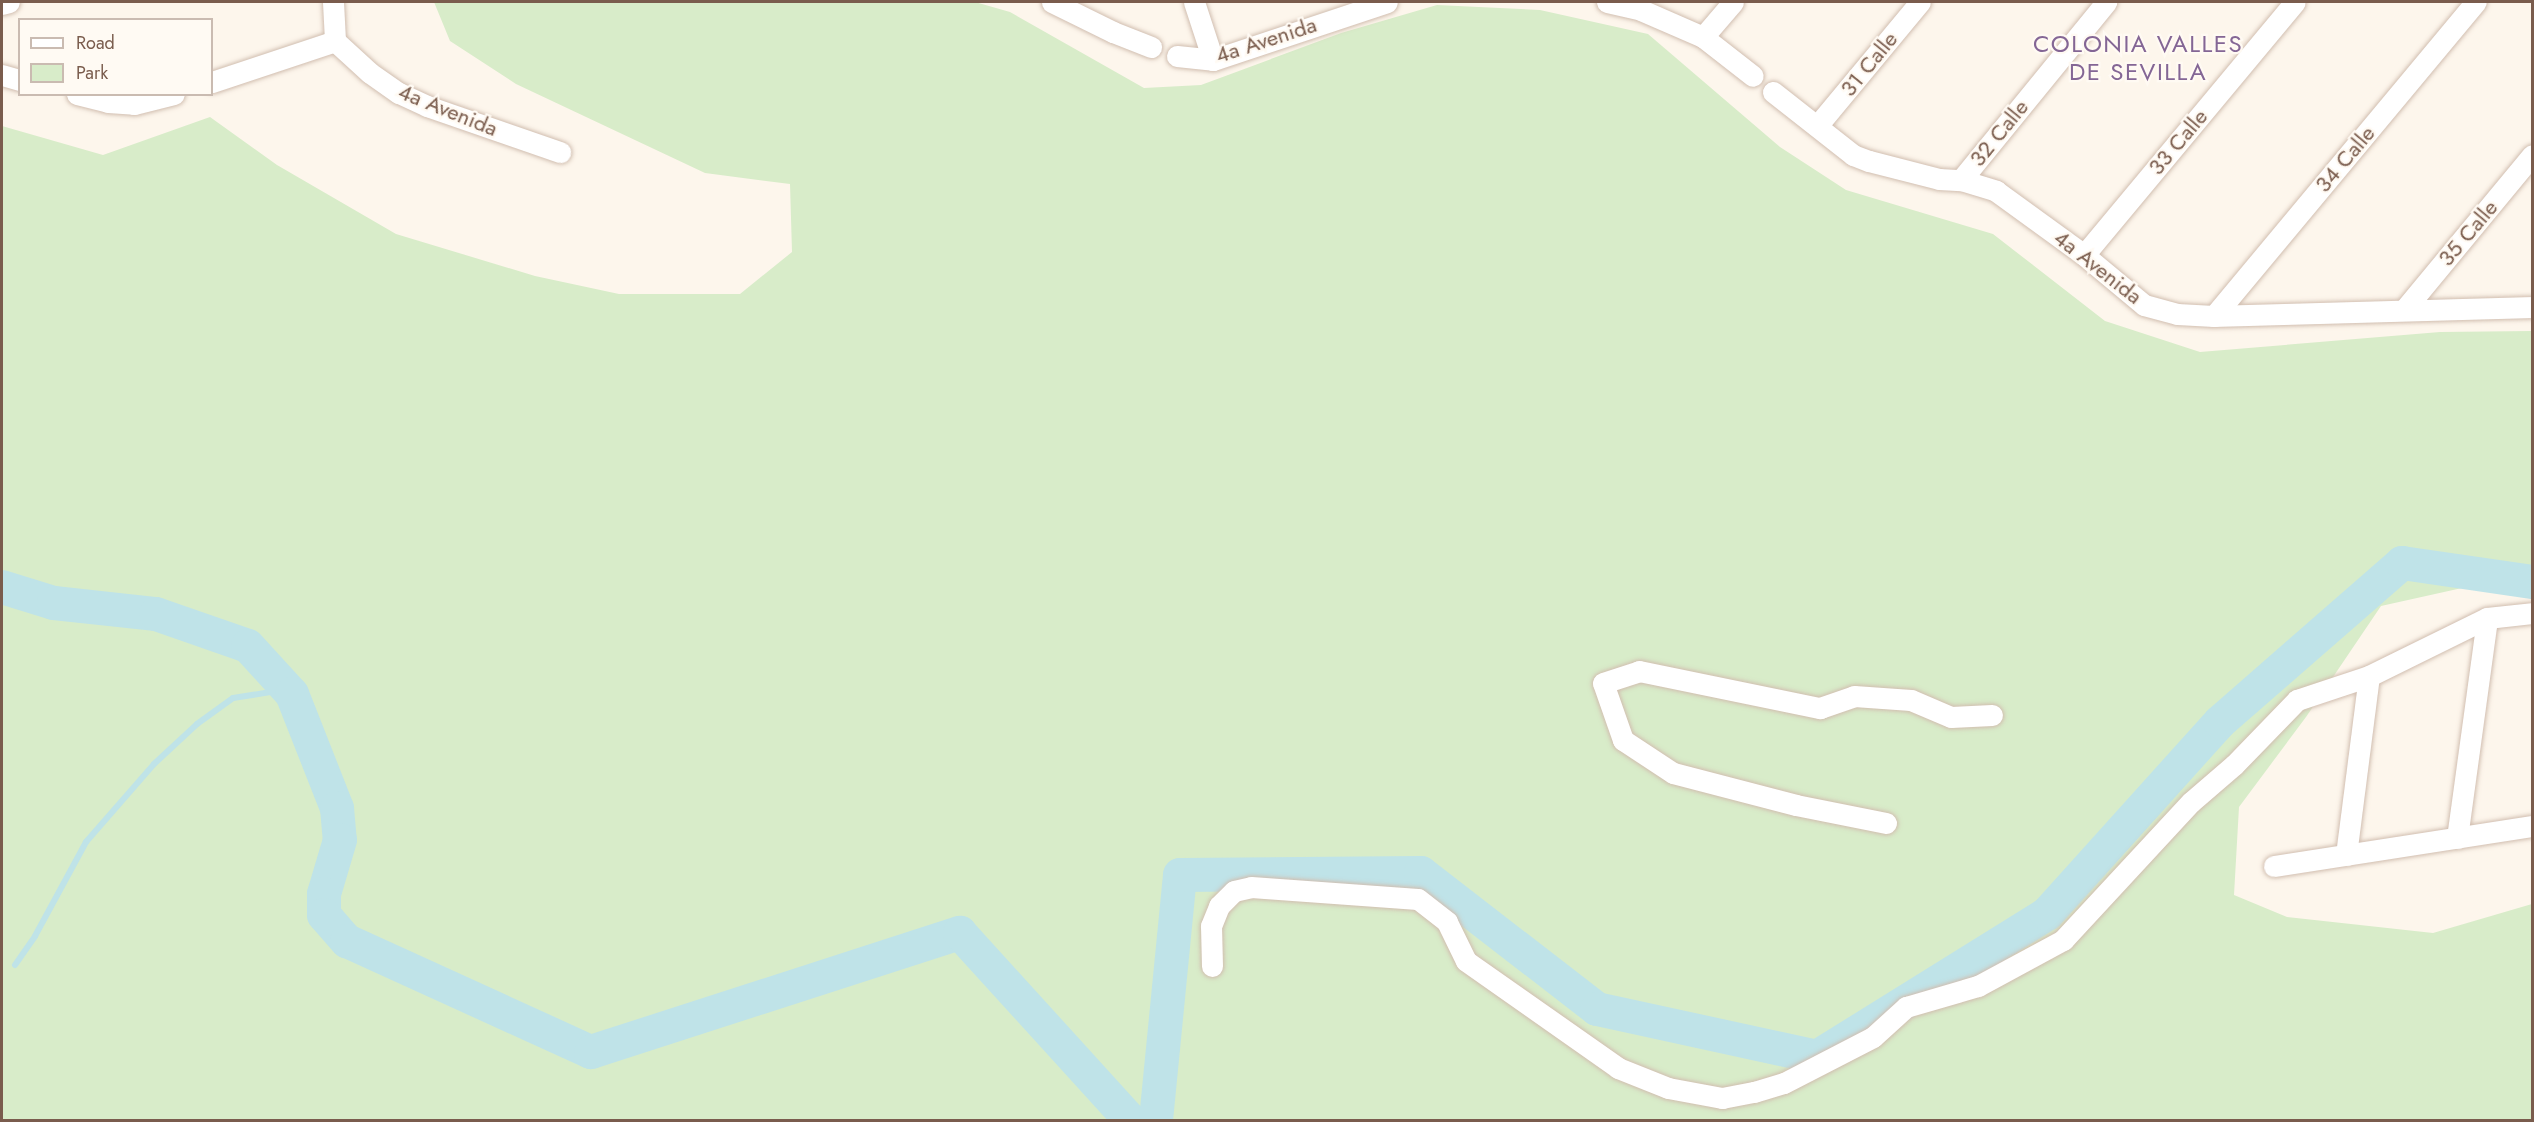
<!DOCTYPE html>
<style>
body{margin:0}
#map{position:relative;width:2534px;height:1122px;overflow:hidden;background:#fdf6ec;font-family:Jost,sans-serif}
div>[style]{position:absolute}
.green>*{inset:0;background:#d8ecc9}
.stream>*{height:6px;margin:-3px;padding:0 3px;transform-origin:3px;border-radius:3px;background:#bfe3e8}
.river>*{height:34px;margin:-17px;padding:0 17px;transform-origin:17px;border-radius:17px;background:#bfe3e8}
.roads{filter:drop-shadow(0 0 2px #d1beb0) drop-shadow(0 0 2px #d1beb0)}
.minor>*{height:21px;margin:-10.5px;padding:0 10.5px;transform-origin:10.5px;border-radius:10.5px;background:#fff}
span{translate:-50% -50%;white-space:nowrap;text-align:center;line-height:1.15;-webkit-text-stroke:4.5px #fffaf3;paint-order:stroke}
.street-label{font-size:22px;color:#7a5c4d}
.neighbourhood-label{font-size:24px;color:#846695;letter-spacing:1.5px}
.frame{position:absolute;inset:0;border:3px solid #7a5c4d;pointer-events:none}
.legend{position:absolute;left:18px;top:18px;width:195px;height:78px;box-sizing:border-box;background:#fffaf3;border:2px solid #cabbb1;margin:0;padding:8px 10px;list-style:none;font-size:18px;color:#7a5c4d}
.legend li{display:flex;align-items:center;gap:12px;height:30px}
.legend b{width:30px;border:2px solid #cabbb1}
</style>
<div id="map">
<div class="green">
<i style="clip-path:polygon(434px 2px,975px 2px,1010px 12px,1144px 88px,1201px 85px,1341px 33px,1437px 5px,1540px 10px,1648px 34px,1780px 147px,1846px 190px,1993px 234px,2105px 321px,2200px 352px,2440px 332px,2532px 331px,2532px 587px,2471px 586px,2381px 606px,2306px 717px,2239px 807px,2234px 895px,2287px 917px,2433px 933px,2532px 904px,2532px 1120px,2px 1120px,2px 126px,103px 155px,210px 117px,277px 165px,396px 234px,535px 276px,619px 294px,740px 294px,792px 252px,790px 184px,705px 173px,516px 84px,450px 41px)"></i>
</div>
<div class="stream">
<i style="left:15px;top:965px;width:35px;rotate:-55deg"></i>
<i style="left:35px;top:936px;width:107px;rotate:-61.5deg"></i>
<i style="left:86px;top:842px;width:103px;rotate:-48.9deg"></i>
<i style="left:154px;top:764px;width:59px;rotate:-42.9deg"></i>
<i style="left:197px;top:724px;width:44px;rotate:-35.8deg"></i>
<i style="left:233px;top:698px;width:38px;rotate:-9deg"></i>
<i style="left:271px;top:692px;width:21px;rotate:5deg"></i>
</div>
<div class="river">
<i style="left:2px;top:587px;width:54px;rotate:17.1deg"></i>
<i style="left:54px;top:603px;width:103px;rotate:6.2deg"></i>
<i style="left:156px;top:614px;width:97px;rotate:19.2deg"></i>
<i style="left:248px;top:646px;width:65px;rotate:47.5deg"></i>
<i style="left:292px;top:694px;width:123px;rotate:68.5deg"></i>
<i style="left:337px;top:808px;width:32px;rotate:85deg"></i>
<i style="left:340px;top:840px;width:56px;rotate:106.5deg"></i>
<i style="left:324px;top:894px;width:21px;rotate:90deg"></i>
<i style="left:324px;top:915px;width:35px;rotate:49deg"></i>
<i style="left:347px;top:941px;width:268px;rotate:24.5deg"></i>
<i style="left:591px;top:1052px;width:388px;rotate:-17.9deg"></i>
<i style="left:960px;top:933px;width:253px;rotate:47.7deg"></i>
<i style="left:1156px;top:1120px;width:246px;rotate:-84.4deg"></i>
<i style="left:1180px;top:875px;width:241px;rotate:-0.5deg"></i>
<i style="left:1421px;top:873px;width:222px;rotate:37.7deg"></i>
<i style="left:1597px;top:1009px;width:225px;rotate:12.3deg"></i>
<i style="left:1817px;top:1057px;width:271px;rotate:-31.9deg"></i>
<i style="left:2047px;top:914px;width:258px;rotate:-48deg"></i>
<i style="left:2220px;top:722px;width:242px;rotate:-41.1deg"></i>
<i style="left:2402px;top:563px;width:131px;rotate:8.3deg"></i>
</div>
<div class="roads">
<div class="minor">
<i style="left:333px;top:2px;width:39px;rotate:87deg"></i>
<i style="left:1052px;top:2px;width:68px;rotate:26.2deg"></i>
<i style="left:1113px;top:32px;width:41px;rotate:21.5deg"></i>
<i style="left:1194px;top:2px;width:61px;rotate:71.9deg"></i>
<i style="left:1607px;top:2px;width:35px;rotate:13deg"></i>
<i style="left:1641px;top:10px;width:68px;rotate:23.5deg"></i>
<i style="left:1703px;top:37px;width:63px;rotate:38deg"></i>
<i style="left:2px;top:4px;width:7px;rotate:-16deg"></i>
<i style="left:1703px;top:37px;width:46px;rotate:-49.4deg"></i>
<i style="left:335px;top:41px;width:47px;rotate:42.4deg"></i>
<i style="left:370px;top:73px;width:35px;rotate:35deg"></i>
<i style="left:399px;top:93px;width:31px;rotate:25deg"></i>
<i style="left:427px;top:106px;width:141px;rotate:19.1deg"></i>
<i style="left:1177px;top:56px;width:36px;rotate:6deg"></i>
<i style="left:1213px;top:60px;width:183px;rotate:-18.4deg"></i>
<i style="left:2px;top:75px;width:19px;rotate:16deg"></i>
<i style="left:212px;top:82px;width:130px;rotate:-18.4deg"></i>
<i style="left:1773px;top:92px;width:102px;rotate:38.2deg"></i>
<i style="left:1853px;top:155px;width:17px;rotate:21deg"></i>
<i style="left:1869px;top:161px;width:72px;rotate:14.4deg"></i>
<i style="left:1939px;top:179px;width:22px;rotate:3deg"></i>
<i style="left:1961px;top:180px;width:37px;rotate:17deg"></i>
<i style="left:1996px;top:191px;width:109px;rotate:36deg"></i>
<i style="left:2084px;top:255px;width:78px;rotate:39.8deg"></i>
<i style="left:2144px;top:305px;width:34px;rotate:15deg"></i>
<i style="left:2177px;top:314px;width:37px;rotate:3deg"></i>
<i style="left:2214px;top:316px;width:318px;rotate:-1.6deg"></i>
<i style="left:77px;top:94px;width:32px;rotate:14deg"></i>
<i style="left:108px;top:102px;width:26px;rotate:4deg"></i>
<i style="left:134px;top:104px;width:41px;rotate:-14deg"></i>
<i style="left:1817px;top:126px;width:161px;rotate:-50.3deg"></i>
<i style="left:1961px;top:180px;width:230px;rotate:-50.8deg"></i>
<i style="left:2084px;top:255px;width:329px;rotate:-50.2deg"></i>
<i style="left:2404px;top:310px;width:201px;rotate:-50.4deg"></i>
<i style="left:2214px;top:316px;width:409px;rotate:-50.2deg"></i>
<i style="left:1886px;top:823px;width:92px;rotate:-168.7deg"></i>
<i style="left:1796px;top:805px;width:127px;rotate:-165.4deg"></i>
<i style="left:1673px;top:773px;width:60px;rotate:-146.6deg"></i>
<i style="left:1623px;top:740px;width:60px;rotate:-109.3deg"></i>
<i style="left:1603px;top:683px;width:38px;rotate:-18deg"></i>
<i style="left:1639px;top:671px;width:185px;rotate:11.6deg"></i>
<i style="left:1820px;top:708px;width:36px;rotate:-19deg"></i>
<i style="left:1854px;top:696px;width:57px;rotate:4deg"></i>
<i style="left:1911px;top:700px;width:43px;rotate:23deg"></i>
<i style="left:1951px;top:717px;width:41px;rotate:-2.8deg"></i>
<i style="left:2457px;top:838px;width:222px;rotate:-82.2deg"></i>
<i style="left:2346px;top:855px;width:180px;rotate:-82.7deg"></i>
<i style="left:2274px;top:866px;width:261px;rotate:-8.8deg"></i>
<i style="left:1212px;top:966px;width:40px;rotate:-91.4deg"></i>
<i style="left:1211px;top:926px;width:22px;rotate:-68deg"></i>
<i style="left:1219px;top:906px;width:21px;rotate:-45deg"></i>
<i style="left:1234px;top:891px;width:17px;rotate:-13deg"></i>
<i style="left:1251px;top:887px;width:167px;rotate:4.1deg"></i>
<i style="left:1418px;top:899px;width:37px;rotate:38deg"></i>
<i style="left:1447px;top:922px;width:43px;rotate:64deg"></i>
<i style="left:1466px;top:961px;width:186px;rotate:35.1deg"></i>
<i style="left:1618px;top:1068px;width:54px;rotate:21.8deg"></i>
<i style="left:1668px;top:1088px;width:55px;rotate:10.5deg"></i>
<i style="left:1722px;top:1098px;width:33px;rotate:-11deg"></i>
<i style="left:1754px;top:1092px;width:31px;rotate:-17deg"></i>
<i style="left:1784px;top:1083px;width:100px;rotate:-27.3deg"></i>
<i style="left:1873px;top:1037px;width:45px;rotate:-42.3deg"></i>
<i style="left:1906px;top:1007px;width:75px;rotate:-16.3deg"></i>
<i style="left:1978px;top:986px;width:97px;rotate:-28.4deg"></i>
<i style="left:2063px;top:940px;width:188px;rotate:-47.2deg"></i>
<i style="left:2191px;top:802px;width:57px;rotate:-40.7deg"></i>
<i style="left:2234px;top:765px;width:91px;rotate:-45.9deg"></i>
<i style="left:2297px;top:700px;width:76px;rotate:-18.4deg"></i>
<i style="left:2369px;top:676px;width:131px;rotate:-26.2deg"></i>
<i style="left:2487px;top:618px;width:45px;rotate:-6.3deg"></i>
</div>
</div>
<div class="street-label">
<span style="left:1266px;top:40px;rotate:-18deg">4a Avenida</span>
<span style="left:1869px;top:64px;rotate:-51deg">31 Calle</span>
<span style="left:448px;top:110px;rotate:22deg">4a Avenida</span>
<span style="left:1999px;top:133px;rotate:-51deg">32 Calle</span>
<span style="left:2178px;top:142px;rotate:-50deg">33 Calle</span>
<span style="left:2345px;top:159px;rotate:-50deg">34 Calle</span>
<span style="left:2468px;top:233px;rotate:-50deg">35 Calle</span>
<span style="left:2098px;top:267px;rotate:38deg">4a Avenida</span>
</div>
<div class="neighbourhood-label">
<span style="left:2138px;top:58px">COLONIA VALLES<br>DE SEVILLA</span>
</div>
<div class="frame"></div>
<ul class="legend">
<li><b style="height:8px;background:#fff"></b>Road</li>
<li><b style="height:16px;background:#d8ecc9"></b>Park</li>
</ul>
</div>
